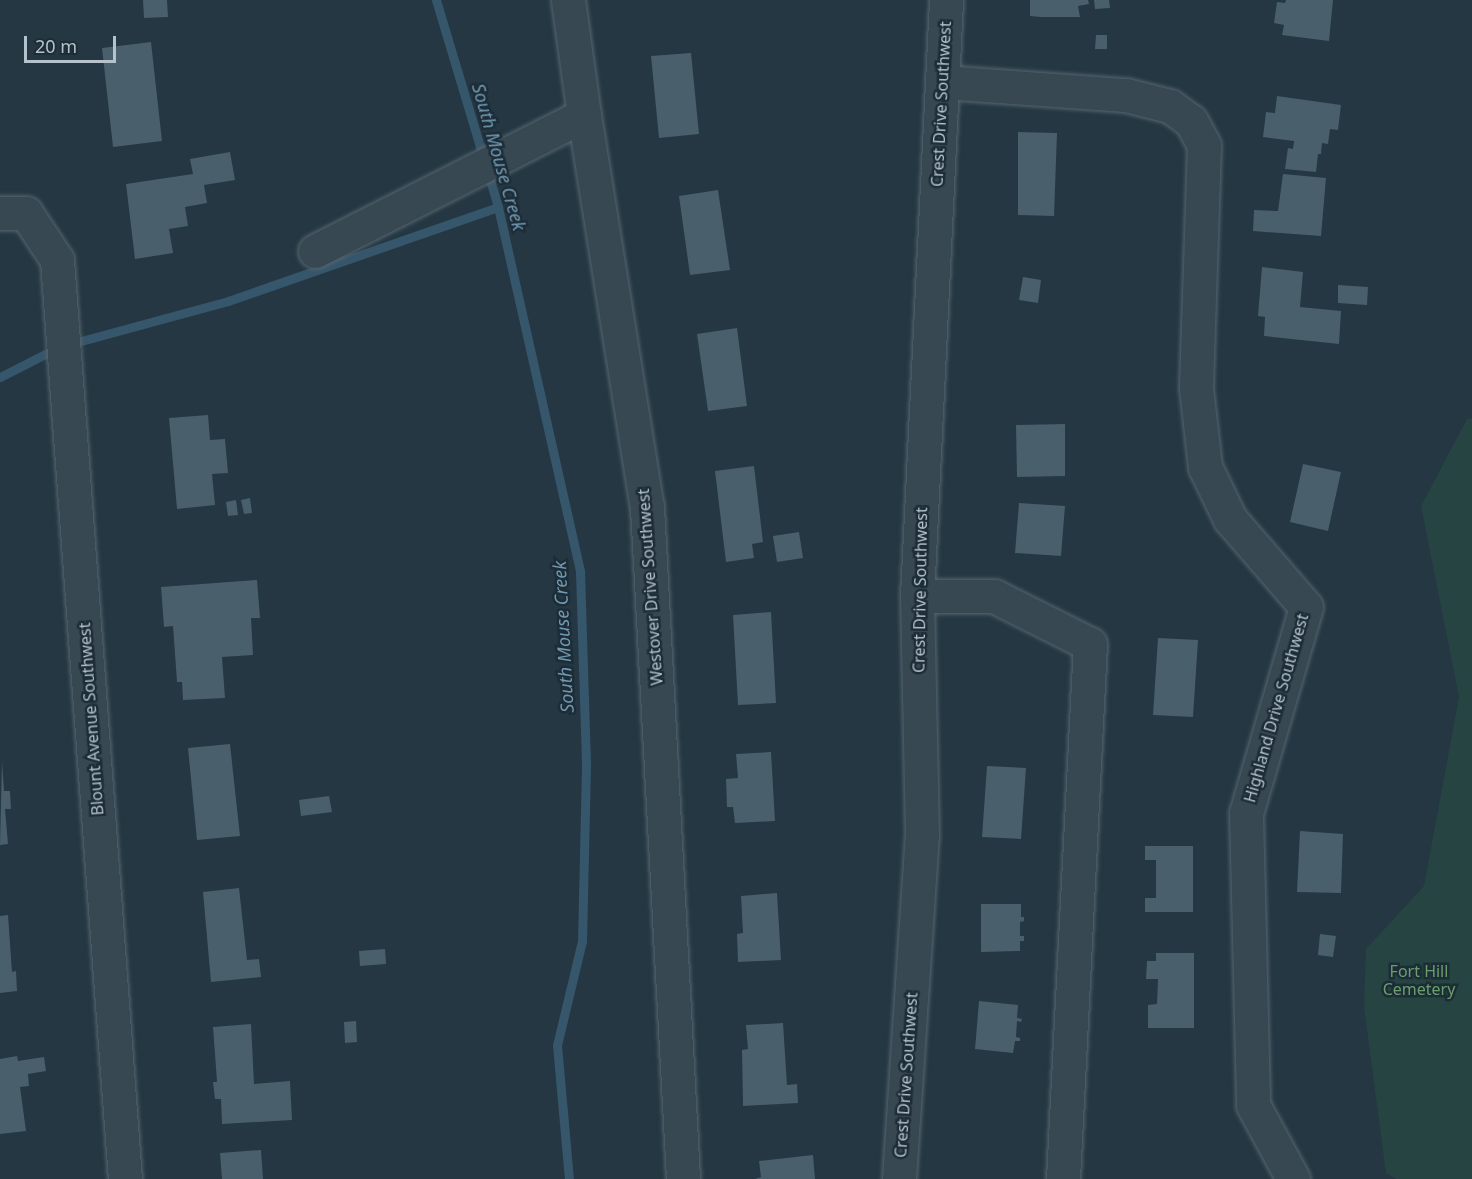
<!DOCTYPE html>
<style>
body{margin:0}
#map{position:relative;width:1472px;height:1179px;overflow:hidden;background:#243743;font-family:"Noto Sans",sans-serif}
div>[style]{position:absolute}
.green>*{inset:0;background:#264441}
.stream>*{height:9px;margin:-4.5px;padding:0 4.5px;transform-origin:4.5px;border-radius:4.5px;background:#36566b}
.building>*{inset:0;background:#495f6b}
.roads{filter:drop-shadow(0 0 2px #56656f) drop-shadow(0 0 2px #56656f)}
.minor>*{height:33px;margin:-16.5px;padding:0 16.5px;transform-origin:16.5px;border-radius:16.5px;background:#384852}
span{translate:-50% -50%;white-space:nowrap;text-align:center;line-height:1.15;-webkit-text-stroke:5px #1d2d37;paint-order:stroke}
.street-label{font-size:16px;color:#b5c2cc}
.park-label{font-size:16px;color:#6a9f6c}
.water-label{font-size:18px;color:#7299b2;font-style:italic}
.scale{position:absolute;left:24px;top:36px;width:92px;height:27px;box-sizing:border-box;border:3px solid #b5c2cc;border-top:0;padding-left:8px;font-size:18px;line-height:21px;white-space:nowrap;color:#b5c2cc;-webkit-text-stroke:4px #1d2d37;paint-order:stroke}
</style>
<div id="map">
<div class="green">
<i style="clip-path:polygon(1472px 418px,1472px 1179px,1396px 1179px,1386px 1173px,1364px 1007px,1366px 949px,1424px 886px,1459px 697px,1421px 506px,1467px 419px)"></i>
</div>
<div class="stream">
<i style="left:436px;top:0;width:216px;rotate:73.3deg"></i>
<i style="left:498px;top:207px;width:374px;rotate:77.3deg"></i>
<i style="left:580px;top:572px;width:194px;rotate:88.2deg"></i>
<i style="left:586px;top:766px;width:175px;rotate:91.3deg"></i>
<i style="left:582px;top:941px;width:107px;rotate:103.5deg"></i>
<i style="left:557px;top:1045px;width:135px;rotate:84.9deg"></i>
<i style="left:70px;top:344px;width:164px;rotate:-15.2deg"></i>
<i style="left:228px;top:301px;width:286px;rotate:-19.2deg"></i>
<i style="left:0;top:377px;width:64px;rotate:-27deg"></i>
</div>
<div class="building">
<i style="clip-path:polygon(143px 0,167px 0,168px 17px,144px 18px)"></i>
<i style="clip-path:polygon(1030px 0,1088px 0,1089px 4px,1078px 6px,1080px 17px,1041px 17px,1030px 16px)"></i>
<i style="clip-path:polygon(1094px 0,1109px 0,1110px 8px,1095px 9px)"></i>
<i style="clip-path:polygon(1286px 0,1333px 0,1329px 41px,1282px 35px,1284px 25px,1274px 23px,1277px 2px,1285px 3px)"></i>
<i style="clip-path:polygon(1096px 35px,1107px 35px,1107px 49px,1095px 49px)"></i>
<i style="clip-path:polygon(151px 42px,162px 141px,113px 147px,102px 48px)"></i>
<i style="clip-path:polygon(691px 53px,699px 134px,659px 138px,651px 56px)"></i>
<i style="clip-path:polygon(1277px 96px,1341px 105px,1338px 130px,1330px 129px,1328px 144px,1322px 143px,1321px 154px,1318px 154px,1316px 172px,1285px 169px,1288px 148px,1293px 149px,1294px 141px,1263px 137px,1266px 112px,1275px 113px)"></i>
<i style="clip-path:polygon(1018px 132px,1057px 133px,1054px 216px,1018px 215px)"></i>
<i style="clip-path:polygon(230px 152px,235px 180px,204px 185px,207px 203px,185px 207px,188px 226px,169px 229px,173px 253px,135px 259px,126px 184px,193px 174px,190px 159px)"></i>
<i style="clip-path:polygon(1283px 174px,1326px 178px,1321px 236px,1253px 231px,1254px 210px,1278px 211px)"></i>
<i style="clip-path:polygon(718px 190px,730px 270px,690px 275px,679px 196px)"></i>
<i style="clip-path:polygon(1262px 267px,1303px 272px,1300px 307px,1341px 311px,1339px 344px,1264px 336px,1265px 317px,1258px 316px)"></i>
<i style="clip-path:polygon(1023px 277px,1041px 280px,1038px 303px,1019px 300px)"></i>
<i style="clip-path:polygon(1338px 285px,1368px 287px,1367px 305px,1338px 303px)"></i>
<i style="clip-path:polygon(737px 328px,747px 406px,708px 411px,697px 334px)"></i>
<i style="clip-path:polygon(208px 415px,210px 440px,225px 439px,228px 473px,212px 474px,215px 505px,177px 509px,169px 418px)"></i>
<i style="clip-path:polygon(1065px 424px,1065px 476px,1017px 477px,1016px 425px)"></i>
<i style="clip-path:polygon(1303px 464px,1341px 472px,1328px 531px,1290px 522px)"></i>
<i style="clip-path:polygon(754px 466px,763px 542px,752px 544px,754px 558px,726px 562px,715px 471px)"></i>
<i style="clip-path:polygon(250px 498px,252px 513px,244px 514px,241px 500px)"></i>
<i style="clip-path:polygon(236px 500px,238px 515px,228px 516px,226px 502px)"></i>
<i style="clip-path:polygon(1019px 503px,1065px 506px,1061px 556px,1015px 553px)"></i>
<i style="clip-path:polygon(799px 532px,803px 558px,777px 562px,773px 536px)"></i>
<i style="clip-path:polygon(257px 580px,260px 618px,251px 618px,253px 655px,222px 657px,225px 698px,183px 700px,182px 682px,177px 682px,173px 626px,164px 627px,161px 587px)"></i>
<i style="clip-path:polygon(771px 612px,776px 703px,738px 705px,733px 615px)"></i>
<i style="clip-path:polygon(1158px 638px,1198px 640px,1193px 717px,1153px 715px)"></i>
<i style="clip-path:polygon(230px 744px,240px 836px,197px 840px,188px 748px)"></i>
<i style="clip-path:polygon(771px 752px,775px 821px,735px 823px,733px 807px,727px 807px,726px 779px,738px 778px,736px 754px)"></i>
<i style="clip-path:polygon(2px 761px,4px 791px,10px 791px,11px 809px,5px 809px,8px 844px,0 845px)"></i>
<i style="clip-path:polygon(987px 766px,1026px 768px,1021px 839px,982px 837px)"></i>
<i style="clip-path:polygon(329px 796px,332px 812px,301px 816px,299px 800px)"></i>
<i style="clip-path:polygon(1300px 831px,1343px 834px,1341px 893px,1297px 892px)"></i>
<i style="clip-path:polygon(1145px 846px,1193px 846px,1193px 912px,1145px 912px,1145px 898px,1156px 898px,1156px 860px,1145px 860px)"></i>
<i style="clip-path:polygon(239px 888px,247px 960px,259px 959px,261px 977px,211px 982px,203px 892px)"></i>
<i style="clip-path:polygon(777px 893px,781px 960px,738px 962px,737px 934px,743px 933px,741px 896px)"></i>
<i style="clip-path:polygon(981px 904px,1021px 904px,1021px 917px,1024px 917px,1024px 921px,1020px 922px,1020px 936px,1024px 936px,1024px 941px,1020px 941px,1020px 951px,981px 952px)"></i>
<i style="clip-path:polygon(8px 915px,12px 972px,16px 971px,17px 991px,0 993px,0 916px)"></i>
<i style="clip-path:polygon(1320px 934px,1336px 936px,1333px 957px,1318px 955px)"></i>
<i style="clip-path:polygon(385px 949px,386px 964px,360px 966px,359px 951px)"></i>
<i style="clip-path:polygon(1156px 953px,1194px 953px,1194px 1028px,1148px 1028px,1148px 1005px,1157px 1004px,1158px 979px,1146px 979px,1147px 961px,1156px 961px)"></i>
<i style="clip-path:polygon(979px 1001px,1018px 1005px,1017px 1018px,1022px 1019px,1021px 1022px,1017px 1021px,1016px 1037px,1020px 1038px,1020px 1041px,1015px 1041px,1013px 1053px,975px 1049px)"></i>
<i style="clip-path:polygon(356px 1021px,357px 1042px,345px 1043px,344px 1022px)"></i>
<i style="clip-path:polygon(783px 1023px,787px 1085px,797px 1084px,798px 1103px,743px 1106px,742px 1050px,748px 1049px,746px 1025px)"></i>
<i style="clip-path:polygon(251px 1024px,254px 1084px,290px 1081px,292px 1120px,222px 1124px,221px 1099px,215px 1099px,213px 1082px,217px 1082px,213px 1027px)"></i>
<i style="clip-path:polygon(17px 1056px,18px 1061px,44px 1057px,46px 1071px,28px 1074px,29px 1086px,20px 1087px,26px 1131px,0 1134px,0 1059px)"></i>
<i style="clip-path:polygon(261px 1150px,263px 1179px,222px 1179px,220px 1153px)"></i>
<i style="clip-path:polygon(813px 1155px,815px 1179px,755px 1179px,761px 1177px,759px 1161px)"></i>
</div>
<div class="roads">
<div class="minor">
<i style="left:568px;top:0;width:116px;rotate:82.1deg"></i>
<i style="left:584px;top:115px;width:397px;rotate:80.9deg"></i>
<i style="left:647px;top:507px;width:673px;rotate:86.93deg"></i>
<i style="left:943px;top:82px;width:183px;rotate:4.1deg"></i>
<i style="left:1126px;top:95px;width:45px;rotate:14deg"></i>
<i style="left:1170px;top:106px;width:26px;rotate:36deg"></i>
<i style="left:1191px;top:121px;width:27px;rotate:62deg"></i>
<i style="left:1204px;top:145px;width:243px;rotate:91.9deg"></i>
<i style="left:1196px;top:388px;width:80px;rotate:83.5deg"></i>
<i style="left:1205px;top:467px;width:58px;rotate:64.3deg"></i>
<i style="left:1230px;top:519px;width:116px;rotate:49.2deg"></i>
<i style="left:1306px;top:607px;width:215px;rotate:106.2deg"></i>
<i style="left:1246px;top:813px;width:292px;rotate:88.6deg"></i>
<i style="left:1253px;top:1105px;width:84px;rotate:61.6deg"></i>
<i style="left:0;top:213px;width:26px"></i>
<i style="left:26px;top:213px;width:56px;rotate:56.6deg"></i>
<i style="left:57px;top:260px;width:922px;rotate:85.77deg"></i>
<i style="left:315px;top:251px;width:301px;rotate:-26.8deg"></i>
<i style="left:917px;top:596px;width:77px"></i>
<i style="left:994px;top:596px;width:107px;rotate:26.6deg"></i>
<i style="left:1090px;top:644px;width:536px;rotate:92.89deg"></i>
<i style="left:899px;top:1179px;width:345px;rotate:-86.2deg"></i>
<i style="left:922px;top:835px;width:239px;rotate:-91.2deg"></i>
<i style="left:917px;top:596px;width:597px;rotate:-87.21deg"></i>
</div>
</div>
<div class="street-label">
<span style="left:941px;top:104px;rotate:-87deg">Crest Drive Southwest</span>
<span style="left:650px;top:587px;rotate:-94deg">Westover Drive Southwest</span>
<span style="left:920px;top:590px;rotate:-89deg">Crest Drive Southwest</span>
<span style="left:1276px;top:708px;rotate:-74deg">Highland Drive Southwest</span>
<span style="left:91px;top:719px;rotate:-94deg">Blount Avenue Southwest</span>
<span style="left:906px;top:1075px;rotate:-86deg">Crest Drive Southwest</span>
</div>
<div class="park-label">
<span style="left:1419px;top:980px">Fort Hill<br>Cemetery</span>
</div>
<div class="water-label">
<span style="left:499px;top:157px;rotate:74deg">South Mouse Creek</span>
<span style="left:563px;top:637px;rotate:-93deg">South Mouse Creek</span>
</div>
<div class="scale">20 m</div>
</div>
